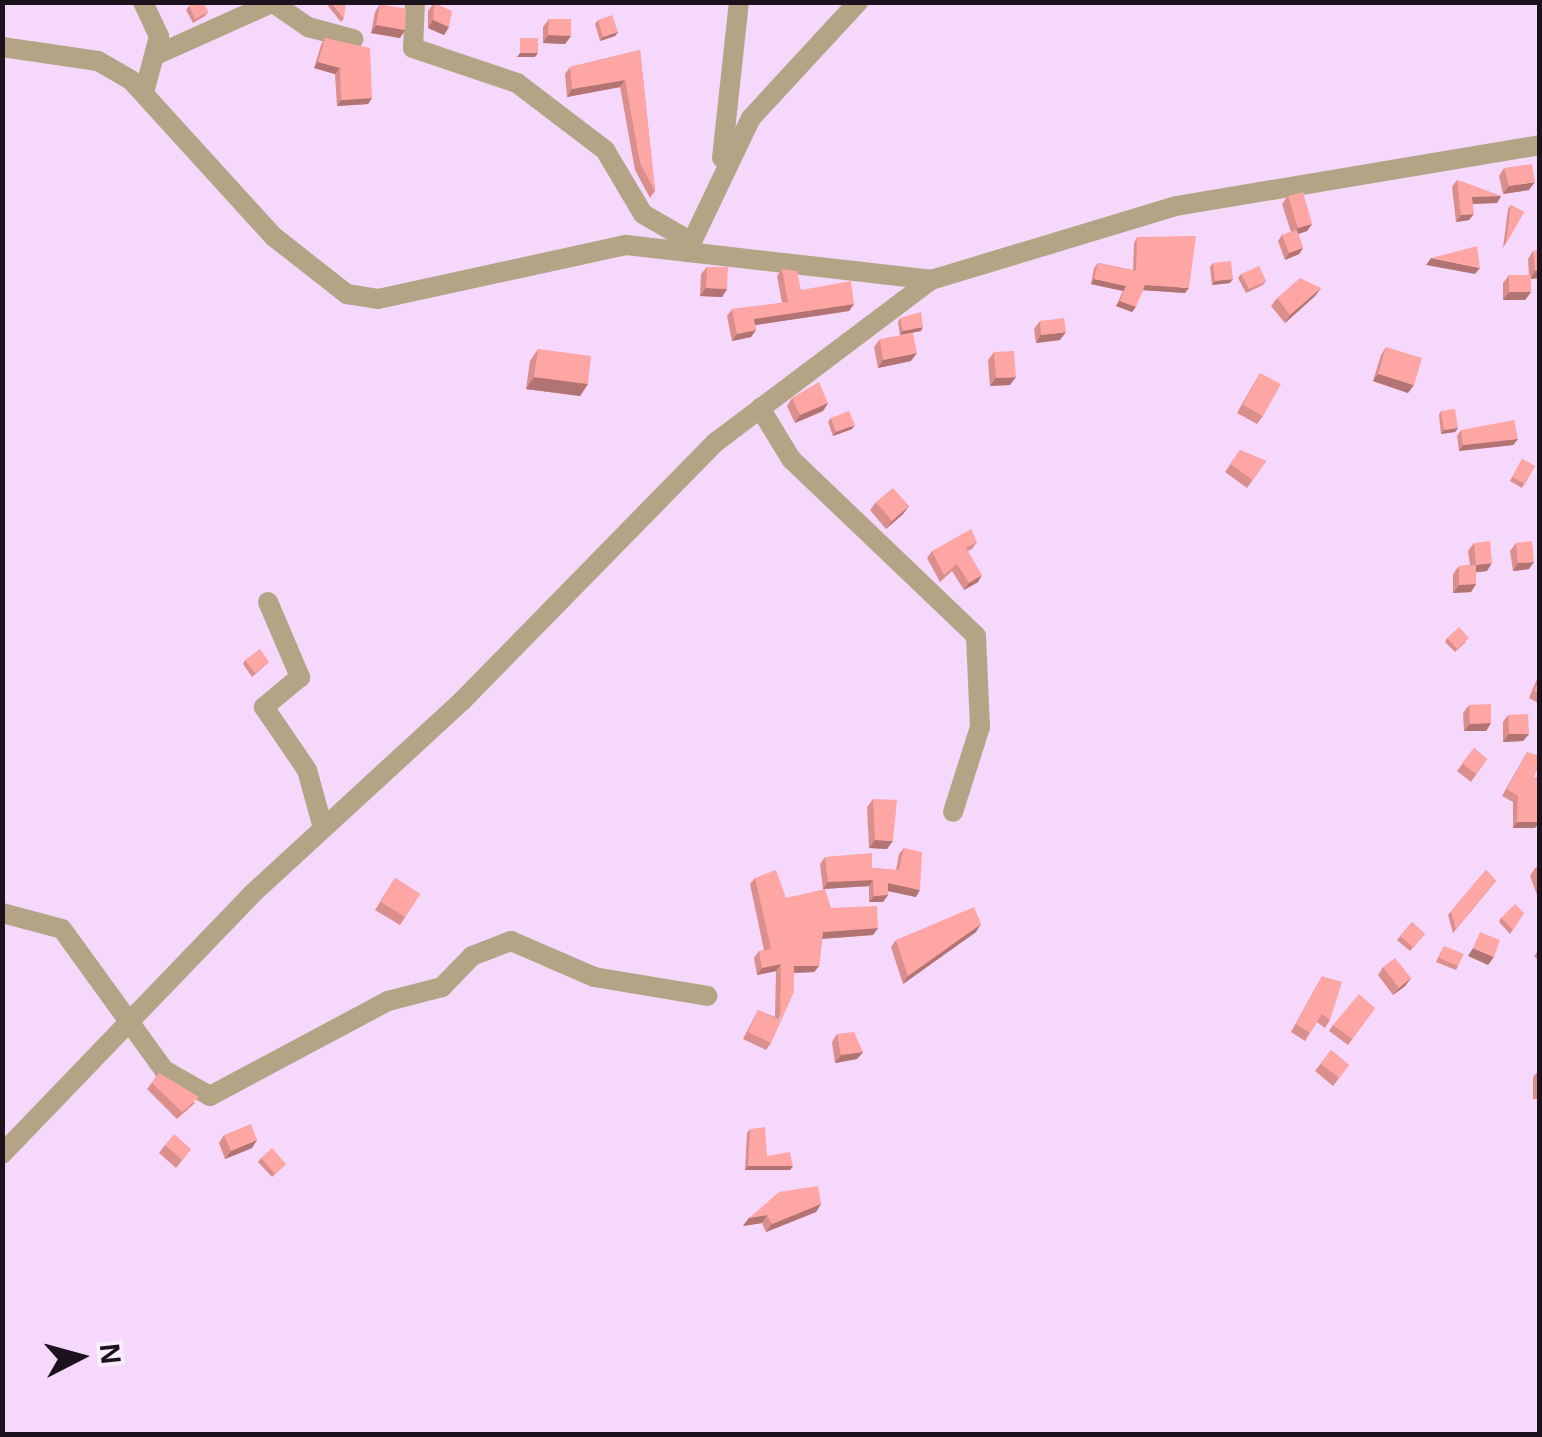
<!DOCTYPE html>
<style>
body{margin:0}
#map{position:relative;width:1542px;height:1437px;overflow:hidden;background:#f6d8fc;font-family:Arial,sans-serif}
div>[style]{position:absolute}
.minor>*{height:20px;margin:-10px;padding:0 10px;transform-origin:10px;border-radius:10px;background:#b5a385}
.wall>*{inset:0;background:#da8f8d}
.shaded-wall>*{inset:0;background:#b17473}
.building>*{inset:0;background:#fda6a4}
span{translate:-50% -50%;white-space:nowrap;text-align:center;line-height:1.15;-webkit-text-stroke:8px #f9edfb;paint-order:stroke}
.frame{position:absolute;inset:0;border:5px solid #1c121e;pointer-events:none}
.north{position:absolute;left:30px;top:1307px;width:100px;height:100px;-webkit-text-stroke:8px #f9edfb;paint-order:stroke;rotate:84deg;font-size:28px;font-weight:700;line-height:40px;text-align:center;color:#1c121e}
.north::after{content:'';display:block;margin:auto;width:35px;height:45px;background:#1c121e;clip-path:polygon(50% 0,100% 100%,50% 72%,0 100%)}
</style>
<div id="map">
<div class="minor">
<i style="left:143px;top:2px;width:38px;rotate:65deg"></i>
<i style="left:159px;top:36px;width:59px;rotate:104.7deg"></i>
<i style="left:272px;top:2px;width:44px;rotate:34.8deg"></i>
<i style="left:308px;top:27px;width:47px;rotate:14.9deg"></i>
<i style="left:415px;top:2px;width:46px;rotate:92.5deg"></i>
<i style="left:413px;top:48px;width:110px;rotate:18.6deg"></i>
<i style="left:517px;top:83px;width:111px;rotate:37.3deg"></i>
<i style="left:605px;top:150px;width:74px;rotate:59.3deg"></i>
<i style="left:643px;top:214px;width:52px;rotate:30deg"></i>
<i style="left:2px;top:47px;width:97px;rotate:8.3deg"></i>
<i style="left:98px;top:61px;width:38px;rotate:30deg"></i>
<i style="left:131px;top:80px;width:212px;rotate:47.7deg"></i>
<i style="left:274px;top:237px;width:93px;rotate:38deg"></i>
<i style="left:347px;top:294px;width:31px;rotate:9deg"></i>
<i style="left:378px;top:299px;width:254px;rotate:-12.3deg"></i>
<i style="left:626px;top:245px;width:307px;rotate:6.5deg"></i>
<i style="left:156px;top:55px;width:129px;rotate:-24.2deg"></i>
<i style="left:722px;top:158px;width:157px;rotate:-83.8deg"></i>
<i style="left:687px;top:252px;width:148px;rotate:-64.5deg"></i>
<i style="left:751px;top:118px;width:158px;rotate:-47.3deg"></i>
<i style="left:760px;top:408px;width:60px;rotate:58.7deg"></i>
<i style="left:791px;top:459px;width:256px;rotate:43.7deg"></i>
<i style="left:976px;top:636px;width:91px;rotate:87.5deg"></i>
<i style="left:980px;top:727px;width:89px;rotate:107.6deg"></i>
<i style="left:268px;top:602px;width:82px;rotate:66.9deg"></i>
<i style="left:300px;top:677px;width:47px;rotate:140.2deg"></i>
<i style="left:264px;top:707px;width:76px;rotate:55.7deg"></i>
<i style="left:307px;top:770px;width:56px;rotate:74.5deg"></i>
<i style="left:2px;top:913px;width:62px;rotate:14.9deg"></i>
<i style="left:62px;top:929px;width:174px;rotate:54.1deg"></i>
<i style="left:164px;top:1070px;width:53px;rotate:29.5deg"></i>
<i style="left:210px;top:1096px;width:202px;rotate:-28.1deg"></i>
<i style="left:388px;top:1001px;width:56px;rotate:-14.5deg"></i>
<i style="left:442px;top:987px;width:43px;rotate:-45.9deg"></i>
<i style="left:472px;top:956px;width:42px;rotate:-21deg"></i>
<i style="left:511px;top:941px;width:90px;rotate:23.4deg"></i>
<i style="left:594px;top:977px;width:115px;rotate:9.5deg"></i>
<i style="left:2px;top:1154px;width:359px;rotate:-46.1deg"></i>
<i style="left:251px;top:895px;width:287px;rotate:-42.6deg"></i>
<i style="left:462px;top:701px;width:363px;rotate:-45.6deg"></i>
<i style="left:716px;top:442px;width:269px;rotate:-37deg"></i>
<i style="left:931px;top:280px;width:256px;rotate:-16.8deg"></i>
<i style="left:1176px;top:206px;width:369px;rotate:-9.5deg"></i>
</div>
<div class="wall">
<i style="clip-path:polygon(331px 2px,344px 18px,341px 22px,328px 6px)"></i>
<i style="clip-path:polygon(434px 3px,449px 27px,444px 35px,428px 28px,428px 11px)"></i>
<i style="clip-path:polygon(380px 4px,405px 30px,400px 38px,371px 33px,375px 12px)"></i>
<i style="clip-path:polygon(189px 6px,208px 12px,205px 16px,193px 23px,186px 10px)"></i>
<i style="clip-path:polygon(549px 19px,571px 36px,565px 44px,543px 43px,543px 27px)"></i>
<i style="clip-path:polygon(598px 20px,618px 32px,615px 36px,600px 41px,595px 24px)"></i>
<i style="clip-path:polygon(325px 38px,372px 98px,368px 104px,337px 106px,335px 74px,314px 68px,321px 45px)"></i>
<i style="clip-path:polygon(640px 50px,655px 191px,650px 198px,635px 170px,620px 87px,567px 97px,565px 74px,570px 67px)"></i>
<i style="clip-path:polygon(1504px 168px,1529px 190px,1503px 194px,1499px 176px)"></i>
<i style="clip-path:polygon(1457px 180px,1501px 196px,1497px 203px,1473px 204px,1469px 220px,1456px 222px,1452px 187px)"></i>
<i style="clip-path:polygon(1288px 196px,1312px 224px,1307px 231px,1298px 234px,1303px 248px,1299px 254px,1285px 260px,1278px 241px,1282px 235px,1291px 232px,1282px 204px)"></i>
<i style="clip-path:polygon(1511px 205px,1524px 212px,1503px 248px,1508px 209px)"></i>
<i style="clip-path:polygon(1137px 237px,1185px 293px,1143px 290px,1132px 312px,1116px 306px,1123px 291px,1091px 284px,1094px 268px,1098px 263px,1133px 270px,1134px 243px)"></i>
<i style="clip-path:polygon(1540px 250px,1540px 278px,1531px 279px,1531px 292px,1525px 300px,1503px 300px,1503px 283px,1509px 275px,1529px 275px,1528px 259px,1533px 251px)"></i>
<i style="clip-path:polygon(1213px 263px,1230px 283px,1212px 285px,1210px 267px)"></i>
<i style="clip-path:polygon(707px 267px,727px 289px,722px 297px,700px 296px,701px 274px)"></i>
<i style="clip-path:polygon(782px 269px,801px 290px,854px 304px,849px 311px,755px 325px,756px 330px,751px 337px,732px 341px,727px 316px,732px 309px,782px 303px,777px 276px)"></i>
<i style="clip-path:polygon(1241px 274px,1266px 281px,1263px 285px,1246px 293px,1238px 278px)"></i>
<i style="clip-path:polygon(1321px 288px,1315px 296px,1285px 323px,1271px 306px,1277px 298px)"></i>
<i style="clip-path:polygon(900px 318px,921px 331px,900px 335px,898px 322px)"></i>
<i style="clip-path:polygon(1040px 321px,1060px 340px,1036px 343px,1034px 329px)"></i>
<i style="clip-path:polygon(880px 339px,911px 361px,878px 368px,874px 347px)"></i>
<i style="clip-path:polygon(1386px 347px,1408px 393px,1373px 381px,1381px 355px)"></i>
<i style="clip-path:polygon(538px 349px,588px 384px,580px 396px,526px 389px,530px 361px)"></i>
<i style="clip-path:polygon(994px 352px,1010px 385px,990px 386px,988px 360px)"></i>
<i style="clip-path:polygon(1260px 373px,1263px 416px,1257px 424px,1237px 413px)"></i>
<i style="clip-path:polygon(792px 398px,828px 403px,823px 411px,795px 423px,787px 406px)"></i>
<i style="clip-path:polygon(1441px 411px,1458px 428px,1455px 432px,1441px 434px,1439px 415px)"></i>
<i style="clip-path:polygon(831px 418px,852px 429px,833px 436px,828px 422px)"></i>
<i style="clip-path:polygon(1461px 430px,1518px 439px,1513px 445px,1459px 451px,1457px 436px)"></i>
<i style="clip-path:polygon(1240px 450px,1266px 461px,1247px 488px,1225px 472px)"></i>
<i style="clip-path:polygon(1522px 459px,1535px 466px,1522px 488px,1510px 481px)"></i>
<i style="clip-path:polygon(876px 502px,909px 506px,903px 514px,886px 529px,870px 510px)"></i>
<i style="clip-path:polygon(977px 542px,972px 549px,968px 551px,978px 582px,964px 590px,952px 571px,940px 582px,927px 558px,932px 551px)"></i>
<i style="clip-path:polygon(1474px 543px,1487px 571px,1476px 572px,1476px 584px,1471px 592px,1453px 593px,1453px 574px,1459px 566px,1470px 565px,1468px 551px)"></i>
<i style="clip-path:polygon(1516px 543px,1529px 569px,1513px 571px,1510px 551px)"></i>
<i style="clip-path:polygon(1447px 638px,1466px 642px,1455px 652px,1445px 642px)"></i>
<i style="clip-path:polygon(245px 660px,269px 662px,252px 677px,243px 664px)"></i>
<i style="clip-path:polygon(1540px 672px,1540px 704px,1529px 698px)"></i>
<i style="clip-path:polygon(1469px 705px,1491px 723px,1486px 731px,1464px 731px,1463px 713px)"></i>
<i style="clip-path:polygon(1508px 715px,1529px 734px,1523px 741px,1503px 742px,1503px 722px)"></i>
<i style="clip-path:polygon(1474px 748px,1487px 759px,1471px 782px,1457px 771px)"></i>
<i style="clip-path:polygon(1527px 752px,1534px 777px,1535px 828px,1513px 828px,1513px 802px,1502px 796px)"></i>
<i style="clip-path:polygon(873px 799px,887px 849px,869px 848px,867px 807px)"></i>
<i style="clip-path:polygon(904px 848px,916px 897px,888px 891px,888px 895px,883px 902px,869px 902px,869px 886px,823px 889px,820px 864px,825px 857px,872px 868px,896px 870px,899px 854px)"></i>
<i style="clip-path:polygon(1540px 866px,1540px 894px,1537px 895px,1530px 876px,1535px 868px)"></i>
<i style="clip-path:polygon(1486px 870px,1496px 881px,1453px 933px,1448px 915px)"></i>
<i style="clip-path:polygon(395px 878px,420px 894px,400px 925px,375px 910px)"></i>
<i style="clip-path:polygon(755px 878px,786px 898px,831px 908px,878px 928px,873px 935px,822px 939px,819px 966px,814px 972px,794px 973px,771px 1043px,766px 1050px,743px 1039px,758px 1010px,775px 1017px,776px 971px,757px 975px,754px 958px,759px 951px,764px 950px,750px 884px)"></i>
<i style="clip-path:polygon(1524px 913px,1510px 934px,1499px 922px,1501px 918px)"></i>
<i style="clip-path:polygon(1412px 922px,1425px 934px,1410px 951px,1397px 940px)"></i>
<i style="clip-path:polygon(976px 932px,903px 984px,891px 947px,896px 940px)"></i>
<i style="clip-path:polygon(1444px 946px,1458px 966px,1456px 970px,1436px 962px)"></i>
<i style="clip-path:polygon(1540px 948px,1540px 962px,1534px 956px)"></i>
<i style="clip-path:polygon(1383px 967px,1411px 978px,1405px 986px,1393px 995px,1378px 975px)"></i>
<i style="clip-path:polygon(1322px 976px,1330px 1020px,1325px 1028px,1317px 1022px,1305px 1041px,1291px 1032px)"></i>
<i style="clip-path:polygon(1375px 1008px,1348px 1045px,1329px 1031px,1333px 1025px)"></i>
<i style="clip-path:polygon(837px 1034px,863px 1052px,857px 1059px,835px 1063px,832px 1042px)"></i>
<i style="clip-path:polygon(1331px 1050px,1349px 1065px,1333px 1086px,1315px 1071px)"></i>
<i style="clip-path:polygon(1540px 1069px,1540px 1099px,1533px 1099px,1533px 1077px)"></i>
<i style="clip-path:polygon(159px 1073px,195px 1103px,177px 1119px,147px 1089px)"></i>
<i style="clip-path:polygon(750px 1129px,767px 1156px,793px 1166px,790px 1170px,745px 1170px,747px 1133px)"></i>
<i style="clip-path:polygon(224px 1135px,257px 1140px,252px 1148px,225px 1159px,219px 1143px)"></i>
<i style="clip-path:polygon(165px 1145px,191px 1149px,176px 1168px,159px 1153px)"></i>
<i style="clip-path:polygon(261px 1158px,286px 1164px,272px 1177px,258px 1162px)"></i>
<i style="clip-path:polygon(821px 1204px,816px 1212px,766px 1232px,762px 1223px,743px 1226px,749px 1218px)"></i>
</div>
<div class="shaded-wall">
<i style="clip-path:polygon(433px 20px,449px 27px,444px 35px,428px 28px)"></i>
<i style="clip-path:polygon(376px 25px,405px 30px,400px 38px,371px 33px)"></i>
<i style="clip-path:polygon(618px 32px,615px 36px,600px 41px,603px 37px)"></i>
<i style="clip-path:polygon(548px 35px,571px 36px,565px 44px,543px 43px)"></i>
<i style="clip-path:polygon(520px 53px,538px 53px,535px 57px,517px 57px)"></i>
<i style="clip-path:polygon(318px 62px,340px 68px,335px 74px,314px 68px)"></i>
<i style="clip-path:polygon(625px 80px,620px 87px,567px 97px,572px 89px)"></i>
<i style="clip-path:polygon(372px 98px,368px 104px,337px 106px,341px 100px)"></i>
<i style="clip-path:polygon(1535px 182px,1529px 190px,1503px 194px,1509px 186px)"></i>
<i style="clip-path:polygon(1501px 196px,1497px 203px,1467px 204px,1472px 197px)"></i>
<i style="clip-path:polygon(1474px 214px,1469px 220px,1456px 222px,1461px 215px)"></i>
<i style="clip-path:polygon(1312px 224px,1307px 231px,1292px 236px,1298px 228px)"></i>
<i style="clip-path:polygon(1303px 248px,1299px 254px,1285px 260px,1289px 253px)"></i>
<i style="clip-path:polygon(1431px 258px,1480px 268px,1475px 274px,1426px 265px)"></i>
<i style="clip-path:polygon(1540px 270px,1540px 278px,1530px 279px,1535px 271px)"></i>
<i style="clip-path:polygon(1094px 279px,1126px 286px,1123px 291px,1091px 284px)"></i>
<i style="clip-path:polygon(1233px 279px,1230px 283px,1212px 285px,1215px 281px)"></i>
<i style="clip-path:polygon(1145px 285px,1189px 288px,1185px 293px,1141px 290px)"></i>
<i style="clip-path:polygon(706px 288px,727px 289px,722px 297px,700px 296px)"></i>
<i style="clip-path:polygon(1321px 288px,1315px 296px,1285px 323px,1290px 315px)"></i>
<i style="clip-path:polygon(1509px 292px,1531px 292px,1525px 300px,1503px 300px)"></i>
<i style="clip-path:polygon(1120px 301px,1136px 307px,1132px 312px,1116px 306px)"></i>
<i style="clip-path:polygon(854px 304px,849px 311px,749px 326px,754px 319px)"></i>
<i style="clip-path:polygon(923px 327px,921px 331px,900px 335px,903px 331px)"></i>
<i style="clip-path:polygon(756px 330px,751px 337px,732px 341px,737px 334px)"></i>
<i style="clip-path:polygon(1066px 332px,1060px 340px,1036px 343px,1041px 335px)"></i>
<i style="clip-path:polygon(917px 353px,911px 361px,878px 368px,883px 360px)"></i>
<i style="clip-path:polygon(1378px 374px,1414px 385px,1408px 393px,1373px 381px)"></i>
<i style="clip-path:polygon(534px 377px,588px 384px,580px 396px,526px 389px)"></i>
<i style="clip-path:polygon(1016px 377px,1010px 385px,990px 386px,996px 378px)"></i>
<i style="clip-path:polygon(828px 403px,823px 411px,795px 423px,800px 415px)"></i>
<i style="clip-path:polygon(855px 425px,852px 429px,833px 436px,836px 432px)"></i>
<i style="clip-path:polygon(1458px 428px,1455px 432px,1441px 434px,1444px 430px)"></i>
<i style="clip-path:polygon(1518px 439px,1513px 445px,1459px 451px,1463px 445px)"></i>
<i style="clip-path:polygon(909px 506px,903px 514px,886px 529px,892px 521px)"></i>
<i style="clip-path:polygon(1534px 562px,1529px 569px,1513px 571px,1518px 563px)"></i>
<i style="clip-path:polygon(1492px 563px,1487px 571px,1471px 573px,1476px 565px)"></i>
<i style="clip-path:polygon(982px 575px,978px 582px,964px 590px,969px 583px)"></i>
<i style="clip-path:polygon(1476px 584px,1471px 592px,1453px 593px,1459px 585px)"></i>
<i style="clip-path:polygon(1491px 723px,1486px 731px,1464px 731px,1470px 724px)"></i>
<i style="clip-path:polygon(1509px 734px,1529px 734px,1523px 741px,1503px 742px)"></i>
<i style="clip-path:polygon(1517px 822px,1540px 822px,1535px 828px,1513px 828px)"></i>
<i style="clip-path:polygon(875px 840px,893px 841px,887px 849px,869px 848px)"></i>
<i style="clip-path:polygon(873px 880px,869px 886px,823px 889px,828px 882px)"></i>
<i style="clip-path:polygon(888px 883px,920px 890px,916px 897px,883px 890px)"></i>
<i style="clip-path:polygon(888px 895px,883px 902px,869px 902px,874px 896px)"></i>
<i style="clip-path:polygon(981px 924px,976px 932px,903px 984px,908px 976px)"></i>
<i style="clip-path:polygon(878px 928px,873px 935px,818px 939px,823px 932px)"></i>
<i style="clip-path:polygon(1473px 948px,1494px 957px,1488px 965px,1468px 956px)"></i>
<i style="clip-path:polygon(781px 964px,776px 971px,757px 975px,762px 968px)"></i>
<i style="clip-path:polygon(794px 966px,819px 966px,814px 972px,790px 973px)"></i>
<i style="clip-path:polygon(1411px 978px,1405px 986px,1393px 995px,1399px 988px)"></i>
<i style="clip-path:polygon(863px 1052px,857px 1059px,835px 1063px,841px 1055px)"></i>
<i style="clip-path:polygon(257px 1140px,252px 1148px,225px 1159px,231px 1151px)"></i>
<i style="clip-path:polygon(748px 1166px,793px 1166px,790px 1170px,745px 1170px)"></i>
<i style="clip-path:polygon(821px 1204px,816px 1212px,766px 1232px,772px 1224px)"></i>
<i style="clip-path:polygon(767px 1215px,762px 1223px,743px 1226px,749px 1218px)"></i>
</div>
<div class="building">
<i style="clip-path:polygon(196px 2px,204px 2px,208px 12px,195px 19px,189px 6px)"></i>
<i style="clip-path:polygon(332px 2px,346px 2px,344px 18px)"></i>
<i style="clip-path:polygon(434px 3px,452px 11px,449px 27px,433px 20px)"></i>
<i style="clip-path:polygon(380px 4px,406px 9px,405px 30px,376px 25px)"></i>
<i style="clip-path:polygon(612px 15px,618px 32px,603px 37px,598px 20px)"></i>
<i style="clip-path:polygon(549px 19px,571px 19px,571px 36px,548px 35px)"></i>
<i style="clip-path:polygon(325px 38px,370px 48px,372px 98px,341px 100px,340px 68px,318px 62px)"></i>
<i style="clip-path:polygon(520px 38px,538px 38px,538px 53px,520px 53px)"></i>
<i style="clip-path:polygon(640px 50px,655px 191px,640px 163px,625px 80px,572px 89px,570px 67px)"></i>
<i style="clip-path:polygon(1532px 164px,1535px 182px,1509px 186px,1504px 168px)"></i>
<i style="clip-path:polygon(1457px 180px,1501px 196px,1472px 197px,1474px 214px,1461px 215px)"></i>
<i style="clip-path:polygon(1303px 192px,1312px 224px,1298px 228px,1288px 196px)"></i>
<i style="clip-path:polygon(1511px 205px,1524px 212px,1506px 244px)"></i>
<i style="clip-path:polygon(1297px 230px,1303px 248px,1289px 253px,1282px 235px)"></i>
<i style="clip-path:polygon(1196px 236px,1189px 288px,1145px 285px,1136px 307px,1120px 301px,1126px 286px,1094px 279px,1098px 263px,1136px 271px,1137px 237px)"></i>
<i style="clip-path:polygon(1477px 246px,1480px 268px,1431px 258px)"></i>
<i style="clip-path:polygon(1540px 250px,1540px 270px,1535px 271px,1533px 251px)"></i>
<i style="clip-path:polygon(1231px 261px,1233px 279px,1215px 281px,1213px 263px)"></i>
<i style="clip-path:polygon(1259px 266px,1266px 281px,1249px 289px,1241px 274px)"></i>
<i style="clip-path:polygon(707px 267px,728px 267px,727px 289px,706px 288px)"></i>
<i style="clip-path:polygon(782px 269px,797px 271px,801px 290px,851px 281px,854px 304px,754px 319px,756px 330px,737px 334px,732px 309px,788px 302px)"></i>
<i style="clip-path:polygon(1509px 275px,1531px 275px,1531px 292px,1509px 292px)"></i>
<i style="clip-path:polygon(1300px 278px,1321px 288px,1290px 315px,1277px 298px)"></i>
<i style="clip-path:polygon(921px 312px,923px 327px,903px 331px,900px 318px)"></i>
<i style="clip-path:polygon(1064px 318px,1066px 332px,1041px 335px,1040px 321px)"></i>
<i style="clip-path:polygon(913px 333px,917px 353px,883px 360px,880px 339px)"></i>
<i style="clip-path:polygon(1386px 347px,1422px 358px,1414px 385px,1378px 374px)"></i>
<i style="clip-path:polygon(538px 349px,591px 356px,588px 384px,534px 377px)"></i>
<i style="clip-path:polygon(1014px 351px,1016px 377px,996px 378px,994px 352px)"></i>
<i style="clip-path:polygon(1260px 373px,1281px 384px,1263px 416px,1243px 405px)"></i>
<i style="clip-path:polygon(819px 382px,828px 403px,800px 415px,792px 398px)"></i>
<i style="clip-path:polygon(1455px 409px,1458px 428px,1444px 430px,1441px 411px)"></i>
<i style="clip-path:polygon(849px 411px,855px 425px,836px 432px,831px 418px)"></i>
<i style="clip-path:polygon(1514px 420px,1518px 439px,1463px 445px,1461px 430px)"></i>
<i style="clip-path:polygon(1240px 450px,1266px 461px,1253px 480px,1230px 464px)"></i>
<i style="clip-path:polygon(1522px 459px,1535px 466px,1525px 484px,1512px 477px)"></i>
<i style="clip-path:polygon(893px 488px,909px 506px,892px 521px,876px 502px)"></i>
<i style="clip-path:polygon(971px 529px,977px 542px,966px 548px,982px 575px,969px 583px,957px 564px,944px 575px,932px 551px)"></i>
<i style="clip-path:polygon(1490px 541px,1492px 563px,1476px 565px,1474px 543px)"></i>
<i style="clip-path:polygon(1532px 541px,1534px 562px,1518px 563px,1516px 543px)"></i>
<i style="clip-path:polygon(1476px 565px,1476px 584px,1459px 585px,1459px 566px)"></i>
<i style="clip-path:polygon(1459px 627px,1469px 638px,1457px 649px,1447px 638px)"></i>
<i style="clip-path:polygon(260px 649px,269px 662px,255px 673px,245px 660px)"></i>
<i style="clip-path:polygon(1540px 678px,1540px 694px,1534px 691px)"></i>
<i style="clip-path:polygon(1491px 704px,1491px 723px,1470px 724px,1469px 705px)"></i>
<i style="clip-path:polygon(1528px 714px,1529px 734px,1509px 734px,1508px 715px)"></i>
<i style="clip-path:polygon(1474px 748px,1487px 759px,1476px 774px,1462px 763px)"></i>
<i style="clip-path:polygon(1527px 752px,1540px 756px,1540px 763px,1534px 777px,1540px 777px,1540px 822px,1517px 822px,1518px 796px,1507px 789px)"></i>
<i style="clip-path:polygon(873px 799px,897px 800px,893px 841px,875px 840px)"></i>
<i style="clip-path:polygon(904px 848px,922px 852px,920px 890px,888px 883px,888px 895px,874px 896px,873px 880px,828px 882px,825px 857px,872px 853px,872px 868px,899px 870px)"></i>
<i style="clip-path:polygon(776px 870px,786px 898px,825px 889px,831px 908px,877px 906px,878px 928px,823px 932px,819px 966px,794px 966px,794px 992px,771px 1043px,748px 1032px,758px 1010px,780px 1020px,781px 964px,762px 968px,759px 951px,771px 949px,755px 878px)"></i>
<i style="clip-path:polygon(1486px 870px,1496px 881px,1456px 929px,1451px 911px)"></i>
<i style="clip-path:polygon(395px 878px,420px 894px,405px 917px,381px 902px)"></i>
<i style="clip-path:polygon(1515px 904px,1524px 913px,1513px 930px,1501px 918px)"></i>
<i style="clip-path:polygon(974px 907px,981px 924px,908px 976px,896px 940px)"></i>
<i style="clip-path:polygon(1412px 922px,1425px 934px,1413px 947px,1400px 936px)"></i>
<i style="clip-path:polygon(1480px 932px,1500px 940px,1494px 957px,1473px 948px)"></i>
<i style="clip-path:polygon(1444px 946px,1464px 954px,1458px 966px,1439px 958px)"></i>
<i style="clip-path:polygon(1395px 958px,1411px 978px,1399px 988px,1383px 967px)"></i>
<i style="clip-path:polygon(1322px 976px,1342px 982px,1330px 1020px,1322px 1014px,1310px 1033px,1296px 1024px)"></i>
<i style="clip-path:polygon(1359px 994px,1375px 1008px,1352px 1039px,1333px 1025px)"></i>
<i style="clip-path:polygon(854px 1032px,863px 1052px,841px 1055px,837px 1034px)"></i>
<i style="clip-path:polygon(1331px 1050px,1349px 1065px,1339px 1078px,1321px 1064px)"></i>
<i style="clip-path:polygon(159px 1073px,199px 1097px,182px 1112px,152px 1083px)"></i>
<i style="clip-path:polygon(251px 1124px,257px 1140px,231px 1151px,224px 1135px)"></i>
<i style="clip-path:polygon(765px 1127px,767px 1156px,790px 1152px,793px 1166px,748px 1166px,750px 1129px)"></i>
<i style="clip-path:polygon(174px 1134px,191px 1149px,182px 1160px,165px 1145px)"></i>
<i style="clip-path:polygon(272px 1148px,286px 1164px,275px 1174px,261px 1158px)"></i>
<i style="clip-path:polygon(818px 1186px,821px 1204px,772px 1224px,767px 1215px,749px 1218px,779px 1192px)"></i>
</div>
<div class="frame"></div>
<div class="north">N</div>
</div>
